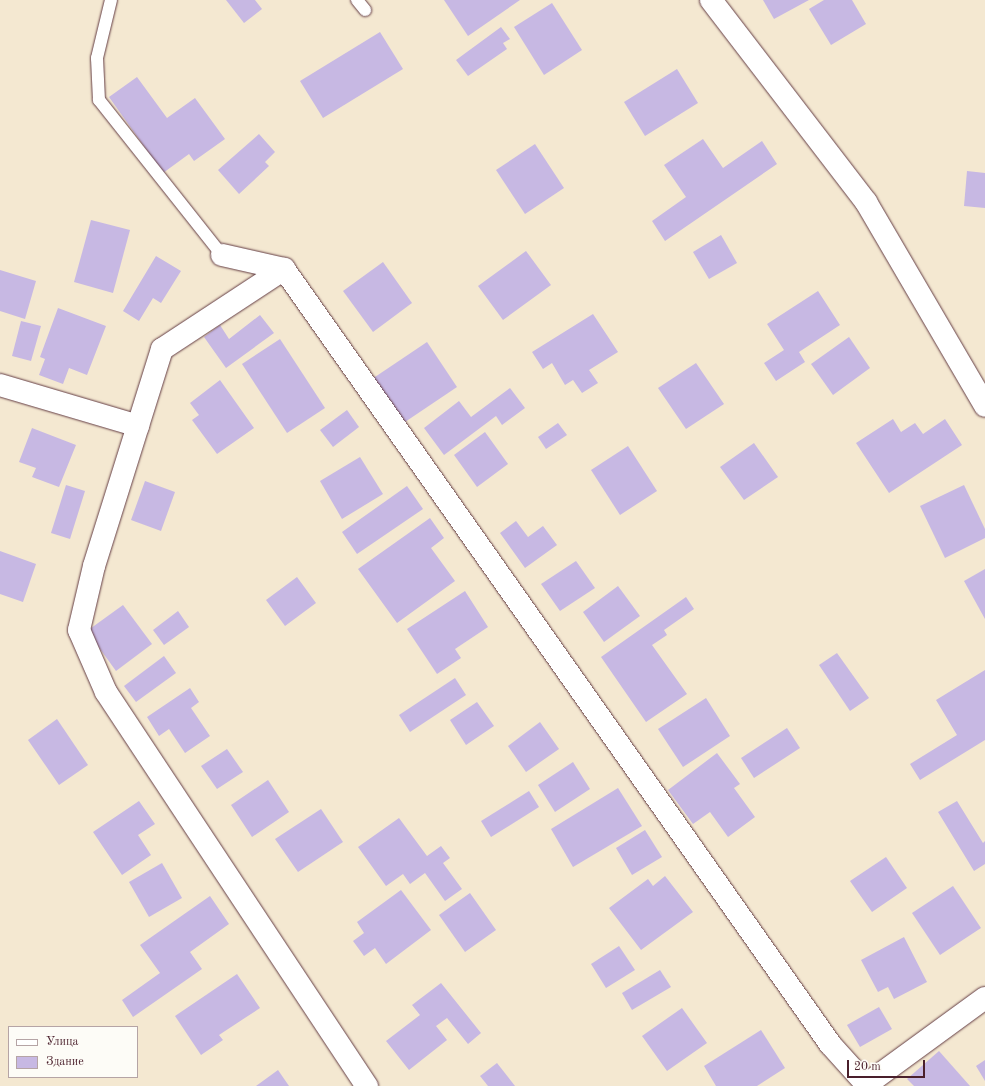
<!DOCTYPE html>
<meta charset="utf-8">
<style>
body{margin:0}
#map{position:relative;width:985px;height:1086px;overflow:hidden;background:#f4e8d1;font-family:"Old Standard TT",serif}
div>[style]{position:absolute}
.building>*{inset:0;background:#c7b8e3}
.roads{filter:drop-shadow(0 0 1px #643d44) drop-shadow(0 0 1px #643d44)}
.lane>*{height:12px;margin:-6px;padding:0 6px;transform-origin:6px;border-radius:6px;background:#fff}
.street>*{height:22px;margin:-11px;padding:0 11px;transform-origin:11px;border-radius:11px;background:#fff}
span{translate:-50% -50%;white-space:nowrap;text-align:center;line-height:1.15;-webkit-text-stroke:3px #fdfcf7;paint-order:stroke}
.legend{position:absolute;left:8px;top:1026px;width:130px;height:52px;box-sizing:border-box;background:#fdfcf7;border:1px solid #b5a4a5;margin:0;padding:5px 7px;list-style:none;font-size:12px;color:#4a1f2b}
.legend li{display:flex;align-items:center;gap:8px;height:20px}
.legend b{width:20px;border:1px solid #b5a4a5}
.scale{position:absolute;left:847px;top:1060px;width:78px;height:18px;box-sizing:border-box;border:2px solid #4a1f2b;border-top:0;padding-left:5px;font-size:12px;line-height:14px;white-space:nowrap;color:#4a1f2b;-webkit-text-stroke:3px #fdfcf7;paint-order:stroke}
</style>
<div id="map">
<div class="building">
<i style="clip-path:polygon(226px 0,255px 0,262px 9px,244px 23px)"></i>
<i style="clip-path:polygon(444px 0,520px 0,468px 36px)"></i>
<i style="clip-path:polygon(763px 0,809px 0,774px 19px)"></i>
<i style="clip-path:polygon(824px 0,852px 0,866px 24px,831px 45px,809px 9px)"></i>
<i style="clip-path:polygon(552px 3px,582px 50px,544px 75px,514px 27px)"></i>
<i style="clip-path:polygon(501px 27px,510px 39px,503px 43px,507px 49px,468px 76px,456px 60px)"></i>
<i style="clip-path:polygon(380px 32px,403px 69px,323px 118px,300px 81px)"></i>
<i style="clip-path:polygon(677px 69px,698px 103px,645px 136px,624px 102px)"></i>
<i style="clip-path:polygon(137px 77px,167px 118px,195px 98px,225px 139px,194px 161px,189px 154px,163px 173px,109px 97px)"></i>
<i style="clip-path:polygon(259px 134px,275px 152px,265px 162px,269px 166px,239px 194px,218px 170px)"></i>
<i style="clip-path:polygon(703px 139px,723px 168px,762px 141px,777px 164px,665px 241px,652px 221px,686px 197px,664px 165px)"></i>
<i style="clip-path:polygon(535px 144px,564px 188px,525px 214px,496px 170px)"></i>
<i style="clip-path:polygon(967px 171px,985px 173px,985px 208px,964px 206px)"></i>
<i style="clip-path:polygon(91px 220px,130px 230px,113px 293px,74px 282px)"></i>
<i style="clip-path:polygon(721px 235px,737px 263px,709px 279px,693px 252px)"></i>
<i style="clip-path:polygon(526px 251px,551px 285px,503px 320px,478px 286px)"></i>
<i style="clip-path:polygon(156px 256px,181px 271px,161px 303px,153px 298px,139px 321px,123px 311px)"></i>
<i style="clip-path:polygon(383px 262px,412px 303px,373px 332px,343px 291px)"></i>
<i style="clip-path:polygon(0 270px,36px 281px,25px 319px,0 311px)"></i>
<i style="clip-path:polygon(818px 291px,840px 325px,799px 352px,805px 362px,776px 381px,764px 363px,784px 350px,767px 324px)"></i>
<i style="clip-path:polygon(58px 308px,106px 326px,87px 375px,69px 368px,63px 384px,39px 375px,45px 359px,40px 357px)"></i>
<i style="clip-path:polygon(593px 314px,618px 352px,589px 370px,598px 383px,582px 393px,573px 380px,565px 385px,552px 363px,543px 369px,532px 352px)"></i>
<i style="clip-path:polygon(260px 315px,274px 333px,226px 368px,204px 337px,220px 325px,229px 339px)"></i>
<i style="clip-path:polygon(21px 321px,41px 326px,31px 361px,12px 356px)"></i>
<i style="clip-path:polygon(849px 337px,870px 368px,833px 395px,811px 364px)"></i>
<i style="clip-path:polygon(280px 339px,325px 408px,287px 433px,242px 364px)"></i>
<i style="clip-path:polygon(427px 342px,457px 387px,402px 424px,372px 379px)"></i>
<i style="clip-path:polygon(696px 363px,724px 404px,686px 429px,658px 388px)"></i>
<i style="clip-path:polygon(220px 380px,254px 428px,217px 454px,192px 420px,199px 415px,190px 403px)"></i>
<i style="clip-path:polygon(510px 388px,525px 408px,502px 425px,496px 416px,444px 455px,424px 428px,459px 401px,471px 417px)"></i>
<i style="clip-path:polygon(347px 410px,359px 427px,333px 447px,320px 430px)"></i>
<i style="clip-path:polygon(893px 419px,901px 432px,915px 423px,923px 434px,945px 419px,962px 445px,889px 493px,856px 443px)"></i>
<i style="clip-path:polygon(558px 423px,567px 435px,546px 449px,538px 437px)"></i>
<i style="clip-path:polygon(32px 428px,76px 445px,59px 487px,32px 477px,36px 468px,19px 462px)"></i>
<i style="clip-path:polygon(485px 432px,508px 464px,477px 487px,454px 455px)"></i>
<i style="clip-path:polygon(754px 443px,778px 477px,744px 500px,720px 467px)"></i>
<i style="clip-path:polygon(628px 446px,657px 491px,620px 515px,591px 470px)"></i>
<i style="clip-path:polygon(360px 457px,383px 494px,342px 519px,320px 481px)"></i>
<i style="clip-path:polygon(145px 481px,175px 492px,161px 531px,131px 520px)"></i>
<i style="clip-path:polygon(66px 485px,85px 491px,70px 539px,51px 533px)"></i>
<i style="clip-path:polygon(964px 485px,985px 529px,985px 538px,945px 558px,920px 506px)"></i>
<i style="clip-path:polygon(407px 486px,423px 509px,357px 554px,342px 532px)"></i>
<i style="clip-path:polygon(430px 518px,444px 538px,431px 548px,455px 581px,397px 623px,358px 569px)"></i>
<i style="clip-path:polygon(516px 521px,528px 537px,543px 526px,557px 545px,525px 568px,500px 533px)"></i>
<i style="clip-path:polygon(0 551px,36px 564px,23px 602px,0 594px)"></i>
<i style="clip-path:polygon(576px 561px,595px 588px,560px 611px,541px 584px)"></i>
<i style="clip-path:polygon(985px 569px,985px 619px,964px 581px)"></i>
<i style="clip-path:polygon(297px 577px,316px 603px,285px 626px,266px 600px)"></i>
<i style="clip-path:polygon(618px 586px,640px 616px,604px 642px,583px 612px)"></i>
<i style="clip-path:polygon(465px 591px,488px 627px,455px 649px,461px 658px,437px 674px,407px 629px)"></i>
<i style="clip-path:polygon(686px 597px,694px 609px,664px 630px,667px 635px,652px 645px,687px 694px,646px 722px,601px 657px)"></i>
<i style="clip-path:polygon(123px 605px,152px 644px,116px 671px,87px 631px)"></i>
<i style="clip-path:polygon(178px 611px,189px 627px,164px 645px,153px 630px)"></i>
<i style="clip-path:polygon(837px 653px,869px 698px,850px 711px,819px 665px)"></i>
<i style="clip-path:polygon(164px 656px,176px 673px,136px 702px,124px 686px)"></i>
<i style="clip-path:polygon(985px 670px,985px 740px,920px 780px,910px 764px,957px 735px,936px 700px)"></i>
<i style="clip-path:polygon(455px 678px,466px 695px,410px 732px,399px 715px)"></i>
<i style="clip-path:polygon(190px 688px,199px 702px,191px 708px,210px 736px,185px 753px,169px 729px,159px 736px,147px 717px)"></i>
<i style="clip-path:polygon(706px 698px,730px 736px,683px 767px,658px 729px)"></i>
<i style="clip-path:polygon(477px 702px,494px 726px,466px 745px,450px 720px)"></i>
<i style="clip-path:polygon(57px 719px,88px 765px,59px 785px,28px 740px)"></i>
<i style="clip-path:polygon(540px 722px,559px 749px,526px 772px,508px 746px)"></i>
<i style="clip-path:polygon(787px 728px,800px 748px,754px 778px,741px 758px)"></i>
<i style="clip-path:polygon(227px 749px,243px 772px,217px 789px,201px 766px)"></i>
<i style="clip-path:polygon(717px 753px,740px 784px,734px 788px,755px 817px,728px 837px,710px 812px,693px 824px,668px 790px)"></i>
<i style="clip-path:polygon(573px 762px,590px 789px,555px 812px,538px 785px)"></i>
<i style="clip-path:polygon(268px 780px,289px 812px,252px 837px,231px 805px)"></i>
<i style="clip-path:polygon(618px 788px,642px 826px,573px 867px,551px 829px)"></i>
<i style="clip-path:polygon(529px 791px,539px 807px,491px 837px,481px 821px)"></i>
<i style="clip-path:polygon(139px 801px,155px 824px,138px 835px,151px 855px,122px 875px,93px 832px)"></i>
<i style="clip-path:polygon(957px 801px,983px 843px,985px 841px,985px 864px,974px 871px,938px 812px)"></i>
<i style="clip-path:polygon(321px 809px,343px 842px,298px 872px,275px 839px)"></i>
<i style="clip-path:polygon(399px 818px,427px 856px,441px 846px,450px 858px,443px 863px,462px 889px,445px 901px,425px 873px,410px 884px,403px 874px,386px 886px,358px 847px)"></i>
<i style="clip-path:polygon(645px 830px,662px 857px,632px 875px,616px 848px)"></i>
<i style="clip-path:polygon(886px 857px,907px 888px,872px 912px,850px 881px)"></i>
<i style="clip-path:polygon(162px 863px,182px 898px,149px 917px,129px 882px)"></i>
<i style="clip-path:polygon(665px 876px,693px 912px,641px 950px,609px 908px,648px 879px,653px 886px)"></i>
<i style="clip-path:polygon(953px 886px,981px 928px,940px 955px,912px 913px)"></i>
<i style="clip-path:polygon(401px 890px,431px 930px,386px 964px,375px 948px,364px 956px,353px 941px,364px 933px,357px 922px)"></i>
<i style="clip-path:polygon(470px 893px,496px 930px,465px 952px,439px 915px)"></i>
<i style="clip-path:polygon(210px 896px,229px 924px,190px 952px,202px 969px,133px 1017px,122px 1000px,160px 973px,140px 945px)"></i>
<i style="clip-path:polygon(904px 937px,927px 982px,894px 999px,888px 987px,878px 992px,861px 960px)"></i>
<i style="clip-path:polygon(619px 946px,635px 970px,606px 988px,591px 964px)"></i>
<i style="clip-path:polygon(660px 970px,671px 987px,632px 1010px,622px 993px)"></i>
<i style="clip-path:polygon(237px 974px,260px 1008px,219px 1035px,223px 1040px,201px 1055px,175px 1016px)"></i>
<i style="clip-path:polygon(441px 983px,481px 1033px,468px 1044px,447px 1018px,436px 1026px,447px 1040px,409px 1070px,386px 1041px,420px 1015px,412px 1005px)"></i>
<i style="clip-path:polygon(879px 1007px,892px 1029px,860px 1047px,847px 1025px)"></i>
<i style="clip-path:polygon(682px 1008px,707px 1043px,667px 1071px,642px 1036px)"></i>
<i style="clip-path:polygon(761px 1030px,785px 1068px,757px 1086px,716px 1086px,704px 1066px)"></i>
<i style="clip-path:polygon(939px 1051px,970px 1086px,914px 1086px,907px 1079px)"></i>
<i style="clip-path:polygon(985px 1060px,985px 1081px,976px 1066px)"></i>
<i style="clip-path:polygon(497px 1063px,515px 1086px,488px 1086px,480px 1076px)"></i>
<i style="clip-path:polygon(278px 1070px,289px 1086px,256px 1086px)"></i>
</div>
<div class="roads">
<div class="lane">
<i style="left:111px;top:0;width:60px;rotate:103.6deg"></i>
<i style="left:97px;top:58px;width:42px;rotate:87.3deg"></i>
<i style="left:99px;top:100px;width:198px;rotate:51.6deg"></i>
<i style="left:357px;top:0;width:13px;rotate:51deg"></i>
</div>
<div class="street">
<i style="left:711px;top:0;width:255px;rotate:52.5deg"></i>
<i style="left:866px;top:202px;width:236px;rotate:59.7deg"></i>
<i style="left:222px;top:255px;width:64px;rotate:12.7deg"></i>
<i style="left:284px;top:269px;width:948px;rotate:54.83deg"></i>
<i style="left:830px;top:1044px;width:57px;rotate:47.9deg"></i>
<i style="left:284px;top:269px;width:146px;rotate:146.7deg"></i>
<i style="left:162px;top:349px;width:227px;rotate:107.4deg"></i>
<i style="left:94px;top:566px;width:66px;rotate:103.2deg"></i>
<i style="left:79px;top:630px;width:68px;rotate:66.5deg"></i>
<i style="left:106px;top:692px;width:473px;rotate:56.5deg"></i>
<i style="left:0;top:385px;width:144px;rotate:16.5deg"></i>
<i style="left:867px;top:1084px;width:146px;rotate:-36.1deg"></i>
</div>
</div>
<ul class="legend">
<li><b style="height:5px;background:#fff"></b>Улица</li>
<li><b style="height:11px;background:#c7b8e3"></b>Здание</li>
</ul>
<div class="scale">20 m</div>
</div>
